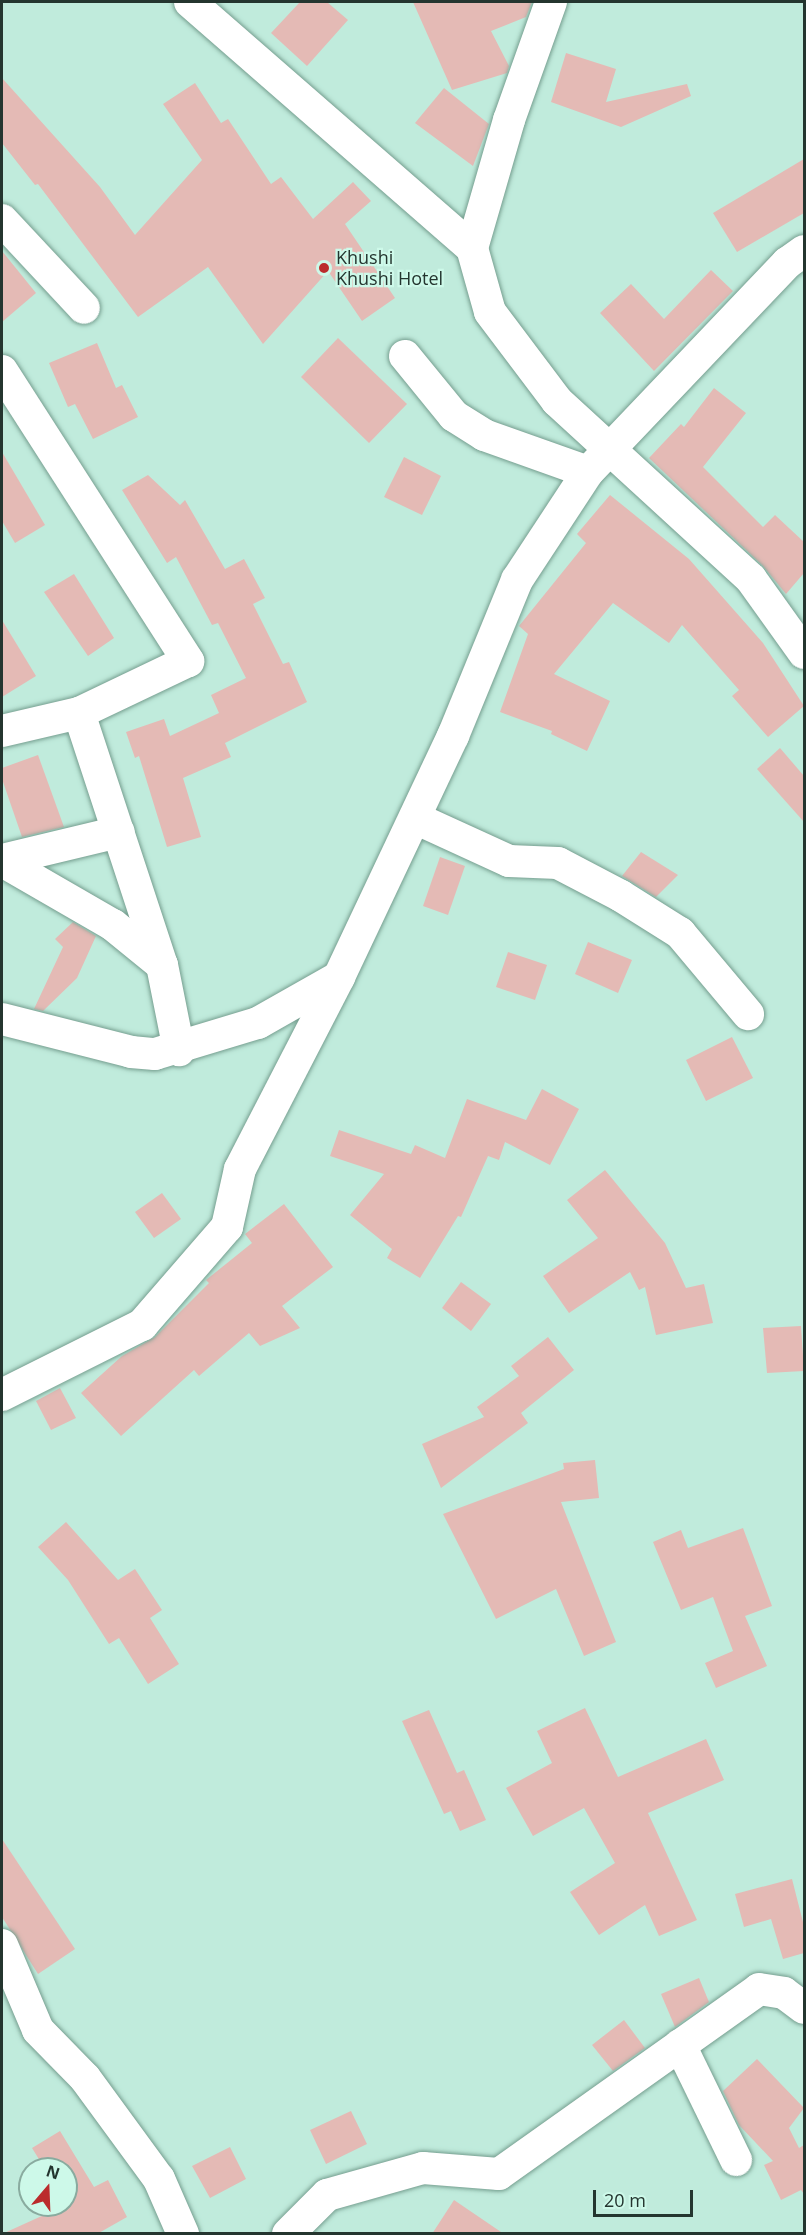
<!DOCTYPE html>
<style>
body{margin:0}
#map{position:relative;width:806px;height:2235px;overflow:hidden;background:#c0ebdc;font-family:"Open Sans",sans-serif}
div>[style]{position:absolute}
.building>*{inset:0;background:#e4bab5}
.roads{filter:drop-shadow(0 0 2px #759e8f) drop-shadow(0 0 2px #759e8f)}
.minor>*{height:32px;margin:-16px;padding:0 16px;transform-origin:16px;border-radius:16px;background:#fff}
.dots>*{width:16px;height:16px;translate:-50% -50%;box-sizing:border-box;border:3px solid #cdf9e9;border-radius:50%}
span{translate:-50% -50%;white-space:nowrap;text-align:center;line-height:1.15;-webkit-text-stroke:4.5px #cdf9e9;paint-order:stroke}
.poi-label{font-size:18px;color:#24352f}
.left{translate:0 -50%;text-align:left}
.frame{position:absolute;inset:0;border:3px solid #24352f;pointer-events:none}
.north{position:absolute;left:18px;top:2157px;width:60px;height:60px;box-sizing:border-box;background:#cdf9e9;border:2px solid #89ab9f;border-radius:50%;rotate:19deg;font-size:16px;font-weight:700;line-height:24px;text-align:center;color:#24352f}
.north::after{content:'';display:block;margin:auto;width:21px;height:27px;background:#bb2c2d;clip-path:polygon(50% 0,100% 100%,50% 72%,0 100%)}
.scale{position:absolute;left:593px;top:2190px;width:100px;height:27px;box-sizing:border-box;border:3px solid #24352f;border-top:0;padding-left:8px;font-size:18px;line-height:21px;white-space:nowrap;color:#24352f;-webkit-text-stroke:4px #cdf9e9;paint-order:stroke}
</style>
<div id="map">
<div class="building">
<i style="clip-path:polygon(300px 2px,327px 2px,348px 20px,307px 66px,271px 33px)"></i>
<i style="clip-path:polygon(413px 2px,532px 2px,526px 17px,491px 31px,509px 66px,507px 73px,452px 90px)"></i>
<i style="clip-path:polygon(566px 53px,616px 69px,606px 102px,687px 84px,691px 96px,621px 127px,551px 102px)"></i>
<i style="clip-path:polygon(2px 78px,100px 187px,135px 235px,202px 160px,163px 104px,195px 83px,221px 123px,228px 119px,271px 184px,281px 177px,313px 219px,353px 182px,371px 201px,345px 224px,395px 298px,362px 321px,328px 271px,263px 344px,208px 267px,138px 317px,38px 184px,35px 185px,2px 143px)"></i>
<i style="clip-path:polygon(444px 88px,489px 124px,473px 166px,415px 123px)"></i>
<i style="clip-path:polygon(804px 159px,804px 213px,737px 252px,713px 213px)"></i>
<i style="clip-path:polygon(2px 251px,36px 293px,2px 322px)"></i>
<i style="clip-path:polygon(711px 270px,733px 291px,654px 371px,600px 313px,631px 284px,664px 319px)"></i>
<i style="clip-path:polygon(338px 338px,407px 404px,369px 443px,301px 377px)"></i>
<i style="clip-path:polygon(97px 343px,116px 388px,122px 385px,138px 417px,93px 439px,75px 404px,68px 407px,49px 363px)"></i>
<i style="clip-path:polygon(714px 388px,746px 413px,703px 467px,763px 527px,775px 515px,804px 542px,804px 573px,786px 594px,763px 566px,649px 458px,681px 424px,684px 427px)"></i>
<i style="clip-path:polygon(2px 452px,45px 525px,15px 543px,2px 521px)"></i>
<i style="clip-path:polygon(404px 457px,441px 476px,422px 515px,384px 497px)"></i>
<i style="clip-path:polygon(148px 475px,180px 505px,185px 500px,225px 569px,244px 559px,265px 598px,253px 604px,283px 664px,289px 662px,307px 702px,225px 743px,231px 757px,183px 778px,201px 837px,167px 847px,139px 756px,135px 758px,126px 732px,164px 719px,170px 736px,219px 713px,211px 695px,246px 678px,218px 623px,212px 625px,176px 557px,167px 563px,122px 490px)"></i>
<i style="clip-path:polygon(610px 495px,689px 559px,763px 643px,804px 706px,768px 737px,732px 696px,739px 690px,682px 625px,669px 643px,613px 603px,554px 674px,610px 701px,587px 751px,551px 734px,552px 731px,500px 712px,528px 634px,519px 626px,586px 543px,577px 534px)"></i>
<i style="clip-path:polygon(74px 574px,114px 638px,88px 656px,44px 592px)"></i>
<i style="clip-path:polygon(2px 620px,36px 676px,2px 697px)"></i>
<i style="clip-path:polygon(780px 748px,804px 776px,804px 822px,757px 769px)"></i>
<i style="clip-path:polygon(38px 755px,64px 827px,22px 837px,2px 779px,2px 768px)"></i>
<i style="clip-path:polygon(641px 852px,678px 875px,656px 897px,622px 876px)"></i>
<i style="clip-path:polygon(440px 857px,465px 866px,448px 915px,423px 906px)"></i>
<i style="clip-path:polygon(73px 922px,96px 936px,77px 978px,43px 1011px,34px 1009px,63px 947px,55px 939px)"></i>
<i style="clip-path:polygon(588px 942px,632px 960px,618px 993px,575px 974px)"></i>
<i style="clip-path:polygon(508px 952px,547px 965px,535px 1000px,496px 987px)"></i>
<i style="clip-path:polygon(732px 1037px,753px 1078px,706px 1101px,686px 1060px)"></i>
<i style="clip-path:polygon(542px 1089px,579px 1109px,550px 1165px,505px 1142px,499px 1160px,488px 1156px,461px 1217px,458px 1216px,420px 1278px,387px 1258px,392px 1249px,350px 1215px,384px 1174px,330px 1156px,339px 1130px,411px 1154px,415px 1145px,445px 1158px,467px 1099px,526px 1120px)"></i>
<i style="clip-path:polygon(605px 1170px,665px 1243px,686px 1288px,704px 1284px,713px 1323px,656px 1335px,645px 1287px,639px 1290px,630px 1272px,569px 1313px,543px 1276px,598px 1238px,567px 1200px)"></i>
<i style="clip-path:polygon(162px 1193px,181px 1219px,154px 1238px,135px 1212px)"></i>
<i style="clip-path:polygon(284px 1204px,333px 1267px,282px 1306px,300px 1328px,260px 1346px,249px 1333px,199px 1376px,194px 1370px,121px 1436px,81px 1393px,122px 1356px,155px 1337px,209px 1283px,206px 1280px,252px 1243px,245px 1234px)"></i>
<i style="clip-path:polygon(461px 1282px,491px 1304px,471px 1331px,442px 1308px)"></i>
<i style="clip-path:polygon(801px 1326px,804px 1371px,767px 1373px,763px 1328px)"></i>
<i style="clip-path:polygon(548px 1337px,574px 1370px,521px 1413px,528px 1423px,441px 1488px,422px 1444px,484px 1417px,477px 1407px,519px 1376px,511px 1366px)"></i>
<i style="clip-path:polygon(60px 1388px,76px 1418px,51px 1430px,36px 1401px)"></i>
<i style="clip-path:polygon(595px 1460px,599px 1498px,561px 1502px,616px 1642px,584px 1656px,556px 1589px,496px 1619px,443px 1514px,564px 1469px,563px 1463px)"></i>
<i style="clip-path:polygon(66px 1522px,118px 1580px,135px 1569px,162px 1610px,150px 1618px,179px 1664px,148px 1684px,119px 1638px,109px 1644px,68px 1580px,38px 1547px)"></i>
<i style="clip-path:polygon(743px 1528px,772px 1606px,745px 1616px,767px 1666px,716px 1688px,705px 1663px,733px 1651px,713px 1597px,681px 1610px,653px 1542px,681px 1530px,688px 1548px)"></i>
<i style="clip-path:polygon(585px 1708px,618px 1777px,706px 1739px,724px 1780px,648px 1813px,697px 1920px,659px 1936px,645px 1905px,599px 1935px,570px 1892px,615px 1863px,584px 1808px,533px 1836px,506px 1788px,552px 1763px,537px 1731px)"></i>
<i style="clip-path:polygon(429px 1710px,457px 1773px,464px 1770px,486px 1820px,460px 1831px,451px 1811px,444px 1814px,402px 1721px)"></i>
<i style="clip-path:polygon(2px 1839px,75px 1949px,38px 1974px,2px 1917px)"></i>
<i style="clip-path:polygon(792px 1879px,804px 1926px,804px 1953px,783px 1959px,771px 1919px,744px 1927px,735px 1894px)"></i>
<i style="clip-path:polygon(699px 1978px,709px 2002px,675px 2027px,661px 1994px)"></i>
<i style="clip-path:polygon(624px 2020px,645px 2048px,613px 2071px,592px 2045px)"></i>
<i style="clip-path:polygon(757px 2059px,804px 2108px,789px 2128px,799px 2148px,804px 2145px,804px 2194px,801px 2190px,781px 2200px,764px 2165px,773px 2161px,739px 2125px,723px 2091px)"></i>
<i style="clip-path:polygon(351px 2111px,367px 2144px,326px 2164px,310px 2130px)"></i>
<i style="clip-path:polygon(60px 2131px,94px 2187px,108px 2180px,127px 2217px,97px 2234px,2px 2234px,66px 2205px,66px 2169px,45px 2169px,32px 2148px)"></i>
<i style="clip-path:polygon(230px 2147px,246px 2179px,210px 2198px,192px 2166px)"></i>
<i style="clip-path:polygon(454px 2200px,504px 2234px,432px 2234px)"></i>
</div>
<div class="roads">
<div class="minor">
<i style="left:190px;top:2px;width:374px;rotate:41.1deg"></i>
<i style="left:551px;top:2px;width:125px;rotate:109.6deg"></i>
<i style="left:509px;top:120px;width:133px;rotate:106.1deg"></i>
<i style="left:472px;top:248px;width:66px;rotate:74.3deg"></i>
<i style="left:490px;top:312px;width:111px;rotate:53deg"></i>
<i style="left:557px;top:401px;width:263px;rotate:42.5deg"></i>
<i style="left:751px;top:579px;width:91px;rotate:54.4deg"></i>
<i style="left:2px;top:220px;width:120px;rotate:47deg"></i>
<i style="left:405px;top:356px;width:77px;rotate:50.8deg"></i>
<i style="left:454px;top:416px;width:36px;rotate:32deg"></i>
<i style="left:484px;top:435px;width:110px;rotate:19.6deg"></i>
<i style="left:2px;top:371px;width:345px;rotate:57.3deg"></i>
<i style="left:188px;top:661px;width:121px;rotate:154.5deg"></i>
<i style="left:79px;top:713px;width:265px;rotate:71.8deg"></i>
<i style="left:162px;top:965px;width:87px;rotate:78.7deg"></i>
<i style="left:2px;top:731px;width:79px;rotate:-13.2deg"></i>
<i style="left:415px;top:818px;width:103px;rotate:24.6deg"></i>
<i style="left:509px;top:861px;width:49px;rotate:2.3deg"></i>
<i style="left:558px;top:863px;width:71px;rotate:27.6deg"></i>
<i style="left:621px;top:896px;width:70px;rotate:32.1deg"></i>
<i style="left:680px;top:933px;width:106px;rotate:50deg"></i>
<i style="left:2px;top:860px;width:120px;rotate:-13.5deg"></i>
<i style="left:2px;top:861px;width:128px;rotate:30deg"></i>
<i style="left:113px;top:925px;width:63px;rotate:39.2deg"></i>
<i style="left:2px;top:1019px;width:133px;rotate:14.3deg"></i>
<i style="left:131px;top:1052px;width:24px;rotate:5deg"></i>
<i style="left:155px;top:1054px;width:108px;rotate:-16.8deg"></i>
<i style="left:258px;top:1023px;width:93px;rotate:-29.6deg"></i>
<i style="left:339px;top:977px;width:267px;rotate:-64.7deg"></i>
<i style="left:453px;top:736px;width:169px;rotate:-67.7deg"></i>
<i style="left:517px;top:580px;width:129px;rotate:-56.7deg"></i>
<i style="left:588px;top:472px;width:289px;rotate:-46.4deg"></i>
<i style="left:787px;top:263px;width:21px;rotate:-35deg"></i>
<i style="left:2px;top:1395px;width:157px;rotate:-26.6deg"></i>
<i style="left:142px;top:1325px;width:130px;rotate:-49.1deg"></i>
<i style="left:227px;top:1227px;width:59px;rotate:-77.4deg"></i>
<i style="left:240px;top:1169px;width:216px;rotate:-62.7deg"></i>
<i style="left:2px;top:1945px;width:92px;rotate:67deg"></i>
<i style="left:38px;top:2030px;width:67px;rotate:45.6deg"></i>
<i style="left:85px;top:2078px;width:125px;rotate:53.8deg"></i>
<i style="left:159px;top:2179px;width:60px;rotate:66.4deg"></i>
<i style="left:680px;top:2045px;width:128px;rotate:64deg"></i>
<i style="left:288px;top:2234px;width:55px;rotate:-45deg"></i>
<i style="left:327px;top:2195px;width:100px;rotate:-15.7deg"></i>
<i style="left:423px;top:2168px;width:76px;rotate:4.5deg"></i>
<i style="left:499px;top:2174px;width:319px;rotate:-35.4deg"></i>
<i style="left:759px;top:1989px;width:25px;rotate:9deg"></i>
<i style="left:784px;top:1993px;width:25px;rotate:37deg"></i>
</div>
</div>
<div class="dots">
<i style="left:324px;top:268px;background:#bb2c2d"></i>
</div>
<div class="poi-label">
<span class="left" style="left:336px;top:268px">Khushi<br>Khushi Hotel</span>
</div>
<div class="frame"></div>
<div class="north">N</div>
<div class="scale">20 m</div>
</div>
